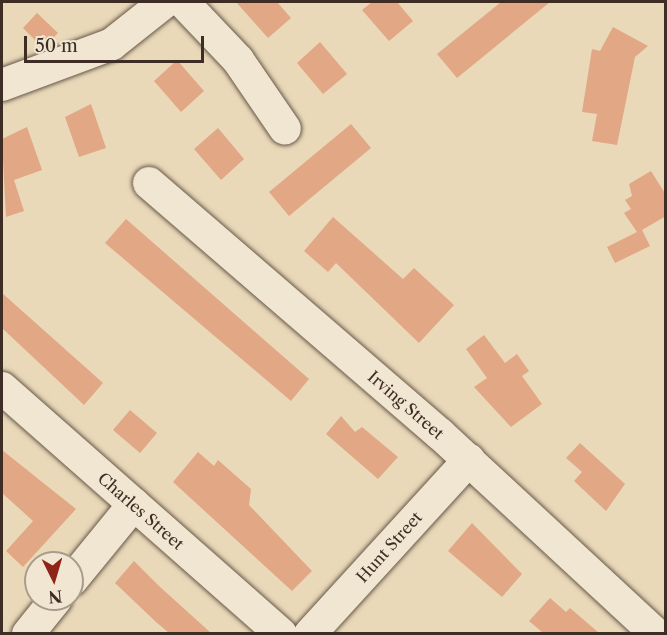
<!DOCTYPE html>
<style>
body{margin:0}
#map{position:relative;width:667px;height:635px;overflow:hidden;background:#e9d9b9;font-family:"Libre Caslon Text",serif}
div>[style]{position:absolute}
.building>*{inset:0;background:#e2a784}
.roads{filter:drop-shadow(0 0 2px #685849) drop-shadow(0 0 2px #685849)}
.minor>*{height:32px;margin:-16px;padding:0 16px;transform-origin:16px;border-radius:16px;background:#f1e6d2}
span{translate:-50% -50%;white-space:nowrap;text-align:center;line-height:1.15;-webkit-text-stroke:4.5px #f1e6d2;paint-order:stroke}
.street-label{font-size:16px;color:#3d2d24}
.frame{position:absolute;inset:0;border:3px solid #3d2d24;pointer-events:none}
.north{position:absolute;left:24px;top:551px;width:60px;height:60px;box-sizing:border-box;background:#f1e6d2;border:2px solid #a99c8c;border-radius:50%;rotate:175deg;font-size:16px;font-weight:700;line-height:24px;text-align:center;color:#3d2d24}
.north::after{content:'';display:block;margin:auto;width:21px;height:27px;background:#8f2418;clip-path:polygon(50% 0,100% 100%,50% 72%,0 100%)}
.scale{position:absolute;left:24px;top:36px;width:180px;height:27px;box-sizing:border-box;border:3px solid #3d2d24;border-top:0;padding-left:8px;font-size:18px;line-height:21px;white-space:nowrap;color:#3d2d24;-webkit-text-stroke:4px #f1e6d2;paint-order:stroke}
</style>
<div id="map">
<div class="building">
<i style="clip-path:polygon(236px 2px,277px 2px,291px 18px,268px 38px)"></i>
<i style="clip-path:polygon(372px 2px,397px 2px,413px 21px,389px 41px,362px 10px)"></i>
<i style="clip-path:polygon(501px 2px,550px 2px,457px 78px,437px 54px)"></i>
<i style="clip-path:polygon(37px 13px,58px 33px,43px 48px,23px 28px)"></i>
<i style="clip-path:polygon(613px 27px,648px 46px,635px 57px,617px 145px,592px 141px,597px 114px,582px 112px,592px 49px,600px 51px)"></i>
<i style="clip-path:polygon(320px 42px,347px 74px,323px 94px,297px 63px)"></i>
<i style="clip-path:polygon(177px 60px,204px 91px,181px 112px,154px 81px)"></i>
<i style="clip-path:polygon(91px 104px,106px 148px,79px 157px,65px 117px)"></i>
<i style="clip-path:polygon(351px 124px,371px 148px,289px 216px,269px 192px)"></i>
<i style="clip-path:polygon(27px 127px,42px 170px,14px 180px,24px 211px,6px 217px,2px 139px)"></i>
<i style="clip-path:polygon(218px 128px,244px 159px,221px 180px,194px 149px)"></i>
<i style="clip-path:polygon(651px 171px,666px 195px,666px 216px,642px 230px,650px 246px,615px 263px,607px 247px,637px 232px,624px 213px,631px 209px,625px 200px,632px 196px,629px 184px)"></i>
<i style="clip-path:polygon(333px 217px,403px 279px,414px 268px,454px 305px,419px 343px,336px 263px,328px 272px,304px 251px)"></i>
<i style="clip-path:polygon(126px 219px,309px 379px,291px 401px,105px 243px)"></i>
<i style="clip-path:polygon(2px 293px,103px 383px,84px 405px,2px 328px)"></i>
<i style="clip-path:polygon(484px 335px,505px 363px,517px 354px,529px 371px,522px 376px,542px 404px,511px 427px,474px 387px,487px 378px,466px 349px)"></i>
<i style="clip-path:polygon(130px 410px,157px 433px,140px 453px,113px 430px)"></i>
<i style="clip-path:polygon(341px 416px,355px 432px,362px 427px,398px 457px,378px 479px,326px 434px)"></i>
<i style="clip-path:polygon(580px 443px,625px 484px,606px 511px,574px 481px,582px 472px,566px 458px)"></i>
<i style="clip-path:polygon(2px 450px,76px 509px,23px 567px,6px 551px,33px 521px,2px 493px)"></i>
<i style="clip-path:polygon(198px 452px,214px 466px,218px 460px,251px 489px,249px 505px,312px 571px,292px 591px,173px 482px)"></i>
<i style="clip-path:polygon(472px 523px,522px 574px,502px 597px,448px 551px)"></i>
<i style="clip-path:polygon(134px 561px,159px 586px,211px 633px,169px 633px,156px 622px,115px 583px)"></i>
<i style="clip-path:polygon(550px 598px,566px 612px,570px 608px,599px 633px,543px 633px,529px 621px)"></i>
</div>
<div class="roads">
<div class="minor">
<i style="left:183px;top:2px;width:80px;rotate:46.5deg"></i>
<i style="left:238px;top:60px;width:83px;rotate:55.7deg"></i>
<i style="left:2px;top:85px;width:117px;rotate:-20.4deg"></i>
<i style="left:112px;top:44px;width:68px;rotate:-38.4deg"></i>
<i style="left:149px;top:183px;width:384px;rotate:40.8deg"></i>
<i style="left:440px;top:434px;width:294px;rotate:42.8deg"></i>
<i style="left:2px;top:388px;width:372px;rotate:41.4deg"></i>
<i style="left:72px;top:580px;width:98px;rotate:-50.8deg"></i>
<i style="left:28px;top:634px;width:45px;rotate:-51.3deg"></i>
<i style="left:310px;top:634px;width:236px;rotate:-47.6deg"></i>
</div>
</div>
<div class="street-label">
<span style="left:406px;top:405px;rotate:41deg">Irving Street</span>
<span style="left:141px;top:511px;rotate:41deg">Charles Street</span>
<span style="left:389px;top:547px;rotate:-48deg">Hunt Street</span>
</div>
<div class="frame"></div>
<div class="north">N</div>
<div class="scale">50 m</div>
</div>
